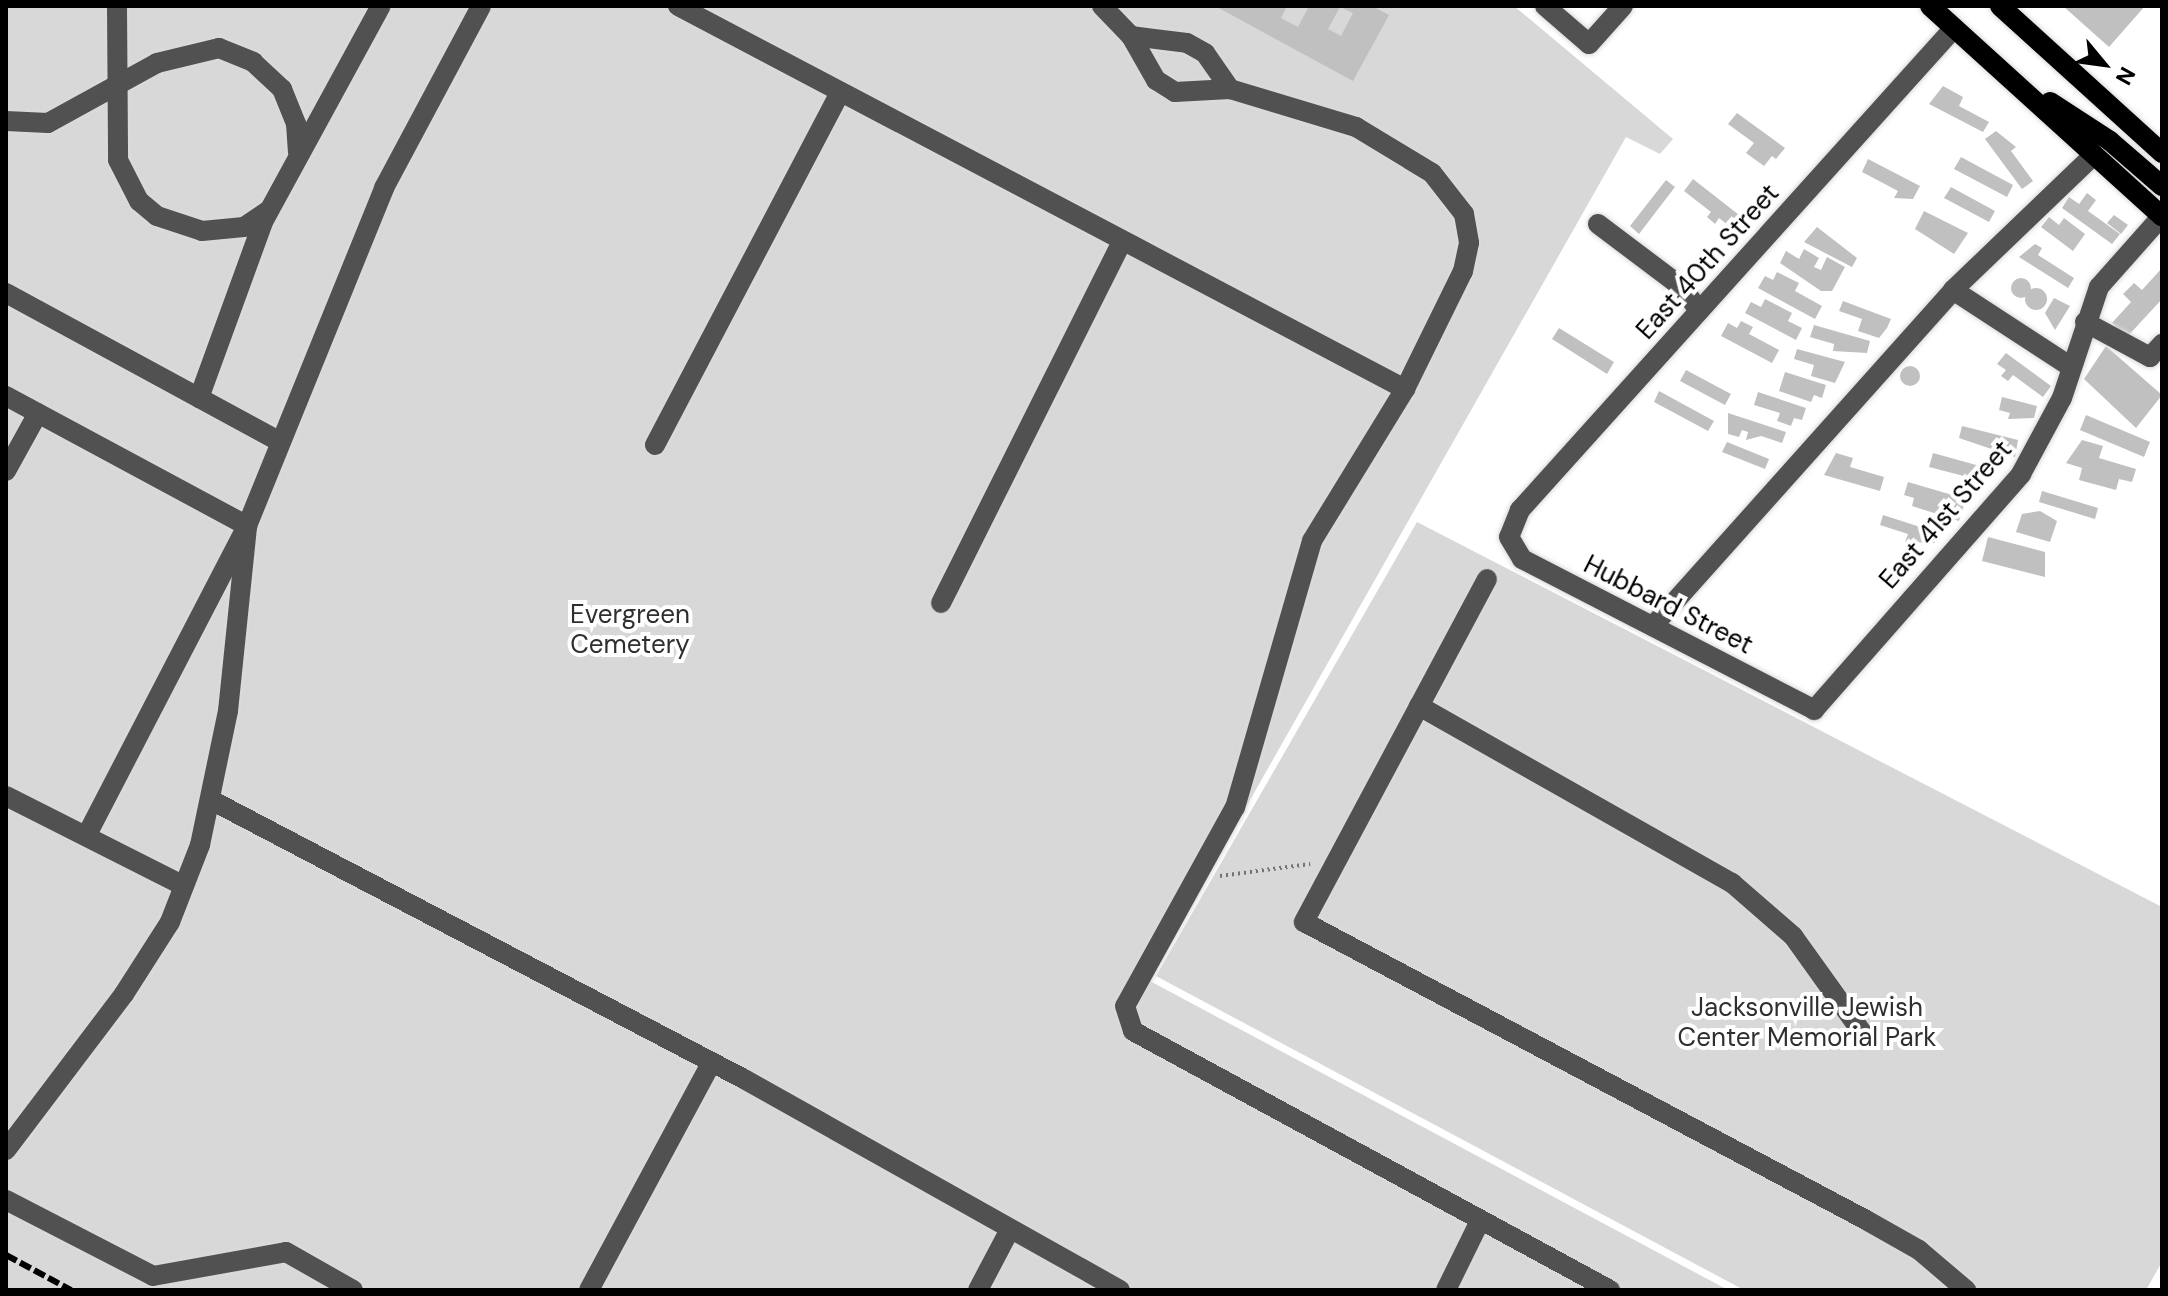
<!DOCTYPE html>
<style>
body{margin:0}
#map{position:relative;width:2168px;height:1296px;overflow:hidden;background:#fff;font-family:"DM Sans",sans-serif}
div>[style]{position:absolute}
.green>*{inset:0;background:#d8d8d8}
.building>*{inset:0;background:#c0c0c0}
.round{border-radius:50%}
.path>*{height:4px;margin-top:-2px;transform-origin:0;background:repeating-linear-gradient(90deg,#737373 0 2px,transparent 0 6px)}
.roads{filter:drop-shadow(0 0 2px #dbdbdb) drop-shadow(0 0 2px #dbdbdb)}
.minor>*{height:20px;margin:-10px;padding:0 10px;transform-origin:10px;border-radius:10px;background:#515151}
.major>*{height:20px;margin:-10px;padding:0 10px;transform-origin:10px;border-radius:10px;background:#000}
.rail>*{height:6px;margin-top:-3px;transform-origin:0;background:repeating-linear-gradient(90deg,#000 0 12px,transparent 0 16px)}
span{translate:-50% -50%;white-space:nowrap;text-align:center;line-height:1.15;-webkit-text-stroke:8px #fff;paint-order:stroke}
.street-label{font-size:26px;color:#000}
.park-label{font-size:26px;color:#2f2f2f}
.frame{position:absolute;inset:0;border:8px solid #000;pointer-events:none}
.north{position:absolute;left:2064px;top:24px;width:80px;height:80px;-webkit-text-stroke:6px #fff;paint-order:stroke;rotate:119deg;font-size:22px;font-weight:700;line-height:32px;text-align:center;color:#000}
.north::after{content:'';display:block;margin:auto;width:28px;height:36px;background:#000;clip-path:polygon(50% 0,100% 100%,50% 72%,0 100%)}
</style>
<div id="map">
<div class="green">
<i style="clip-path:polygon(6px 6px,1514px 6px,1673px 139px,1660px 154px,1626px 137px,1148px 980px,1728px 1290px,6px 1290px)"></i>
<i style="clip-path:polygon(1417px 522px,2162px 907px,2162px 1262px,2146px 1290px,1744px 1290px,1156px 976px)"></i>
</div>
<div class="building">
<i style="clip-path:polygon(evenodd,1215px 6px,1287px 6px,1281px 18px,1298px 27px,1309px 6px,1372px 6px,1389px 15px,1353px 81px,1215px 6px,1340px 7px,1353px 13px,1341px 36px,1328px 29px,1340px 7px)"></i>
<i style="clip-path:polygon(2063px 6px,2145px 6px,2109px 47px)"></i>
<i style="clip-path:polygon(1943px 86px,1963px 97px,1959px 106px,1989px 122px,1983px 132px,1929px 104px)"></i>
<i style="clip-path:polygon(1737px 113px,1785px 148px,1776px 159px,1772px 156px,1764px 166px,1746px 153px,1754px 143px,1728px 124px)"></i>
<i style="clip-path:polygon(1996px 131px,2016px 147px,2011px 151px,2033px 181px,2022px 189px,1985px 139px)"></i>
<i style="clip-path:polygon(1961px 157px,2013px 185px,2007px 197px,1954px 169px)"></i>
<i style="clip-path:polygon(1868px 159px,1920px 186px,1913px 199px,1894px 198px,1898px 191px,1862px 172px)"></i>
<i style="clip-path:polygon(1693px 179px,1748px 222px,1739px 234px,1719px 218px,1715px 224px,1707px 217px,1711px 212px,1684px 191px)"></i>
<i style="clip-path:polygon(1666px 180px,1675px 187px,1639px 234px,1630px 226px)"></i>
<i style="clip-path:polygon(1951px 187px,1995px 211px,1989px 222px,1944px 198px)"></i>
<i style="clip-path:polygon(2087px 193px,2096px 200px,2088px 211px,2120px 234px,2112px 244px,2062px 208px,2069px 197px,2079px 204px)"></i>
<i style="clip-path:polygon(1924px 211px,1968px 233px,1954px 254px,1915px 229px)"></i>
<i style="clip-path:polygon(2114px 215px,2128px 225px,2121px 234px,2107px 223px)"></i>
<i style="clip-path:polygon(2049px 217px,2059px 225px,2064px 218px,2085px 234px,2073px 251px,2041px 227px)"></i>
<i style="clip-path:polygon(1817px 227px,1857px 258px,1852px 267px,1804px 242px)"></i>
<i style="clip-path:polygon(2035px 244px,2042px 248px,2038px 255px,2074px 278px,2068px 288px,2019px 257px)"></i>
<i style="clip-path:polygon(1804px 249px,1819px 258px,1814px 267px,1821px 270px,1827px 257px,1845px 267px,1832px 291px,1821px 291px,1780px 263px,1786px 251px,1799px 259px)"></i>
<i style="clip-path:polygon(2162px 268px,2162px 299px,2127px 337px,2112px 323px,2131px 302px,2123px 294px,2134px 283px,2142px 290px)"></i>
<i style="clip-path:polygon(1777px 272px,1799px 283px,1795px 291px,1822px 306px,1815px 319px,1758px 288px,1765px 276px,1773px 280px)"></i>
<i class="round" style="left:2011px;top:278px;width:20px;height:20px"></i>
<i class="round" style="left:2025px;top:288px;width:22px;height:22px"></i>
<i style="clip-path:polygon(2054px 298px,2070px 306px,2055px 330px,2045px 313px)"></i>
<i style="clip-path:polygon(1765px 299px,1792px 313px,1788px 321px,1802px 328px,1796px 340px,1745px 313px,1751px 302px,1761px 307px)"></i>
<i style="clip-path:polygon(1843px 301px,1891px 319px,1887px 328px,1879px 338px,1858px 331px,1862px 319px,1839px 311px)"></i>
<i style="clip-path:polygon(1741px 321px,1753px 327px,1749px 334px,1779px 350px,1772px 363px,1721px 336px,1728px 323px,1737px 328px)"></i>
<i style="clip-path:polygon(1814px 325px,1870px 341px,1867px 353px,1833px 351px,1834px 344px,1810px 337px)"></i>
<i style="clip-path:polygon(1559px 328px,1614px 362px,1607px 374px,1552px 339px)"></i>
<i style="clip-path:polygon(2106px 346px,2162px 395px,2136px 428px,2084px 379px)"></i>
<i style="clip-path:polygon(1797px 349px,1845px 362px,1835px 383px,1811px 376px,1814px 365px,1794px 359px)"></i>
<i style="clip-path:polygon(2006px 353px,2051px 386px,2043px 397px,2013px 375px,2008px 381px,2001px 376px,2006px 370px,1997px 364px)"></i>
<i class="round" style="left:1900px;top:366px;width:20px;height:20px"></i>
<i style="clip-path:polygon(1686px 370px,1731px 394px,1725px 405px,1680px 381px)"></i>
<i style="clip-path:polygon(1785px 372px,1826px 385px,1822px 398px,1814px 395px,1811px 402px,1779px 391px)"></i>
<i style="clip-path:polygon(1659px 391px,1714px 421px,1708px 431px,1654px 402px)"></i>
<i style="clip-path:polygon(1758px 392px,1806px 408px,1802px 420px,1794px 418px,1791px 426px,1777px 421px,1780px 413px,1754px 405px)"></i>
<i style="clip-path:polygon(2002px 397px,2037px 406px,2034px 418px,2008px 419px,2010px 413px,1999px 410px)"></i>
<i style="clip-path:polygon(1728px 413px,1786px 432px,1782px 443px,1761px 436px,1746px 440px,1748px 432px,1742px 430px,1739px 437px,1728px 434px)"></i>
<i style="clip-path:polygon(2086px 415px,2150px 442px,2144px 457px,2080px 430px)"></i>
<i style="clip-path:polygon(1962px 426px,2018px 440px,2015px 457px,1959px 438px)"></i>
<i style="clip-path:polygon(2082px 440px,2103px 446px,2099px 458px,2136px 469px,2132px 482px,2119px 479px,2116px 490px,2079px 480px,2082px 468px,2066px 463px)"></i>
<i style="clip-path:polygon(1727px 442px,1769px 459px,1765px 469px,1722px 452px)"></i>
<i style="clip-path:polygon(1836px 453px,1853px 458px,1850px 467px,1884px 477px,1880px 491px,1824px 475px)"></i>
<i style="clip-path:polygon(1933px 453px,1987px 468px,1983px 481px,1929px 467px)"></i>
<i style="clip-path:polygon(1908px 482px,1966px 499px,1959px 521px,1912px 506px,1914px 498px,1904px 495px)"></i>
<i style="clip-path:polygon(2042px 491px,2098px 508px,2095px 519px,2039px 502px)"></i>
<i style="clip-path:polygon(2040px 511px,2057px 521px,2050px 542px,2016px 532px,2022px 514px)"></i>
<i style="clip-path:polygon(1883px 515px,1939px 533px,1935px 543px,1905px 542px,1908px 534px,1880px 525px)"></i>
<i style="clip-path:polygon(1988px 537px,2045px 552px,2045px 577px,1982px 561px)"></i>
</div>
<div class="path">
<i style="left:1220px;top:876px;width:91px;rotate:-7.6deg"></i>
</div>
<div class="roads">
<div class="minor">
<i style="left:117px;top:6px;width:154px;rotate:89.6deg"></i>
<i style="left:118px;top:160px;width:46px;rotate:62.9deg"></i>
<i style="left:139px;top:201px;width:23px;rotate:40deg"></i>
<i style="left:157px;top:216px;width:47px;rotate:18.4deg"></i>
<i style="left:202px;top:231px;width:42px;rotate:-5.4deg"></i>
<i style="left:244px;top:227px;width:29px;rotate:-34deg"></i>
<i style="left:678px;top:6px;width:822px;rotate:27.78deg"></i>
<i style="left:1102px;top:6px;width:42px;rotate:46deg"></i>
<i style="left:1131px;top:36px;width:56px;rotate:7.1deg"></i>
<i style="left:1187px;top:43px;width:21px;rotate:29deg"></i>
<i style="left:1205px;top:53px;width:44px;rotate:55.2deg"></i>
<i style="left:1230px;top:89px;width:132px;rotate:16.8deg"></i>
<i style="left:1356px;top:127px;width:89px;rotate:31.2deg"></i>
<i style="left:1432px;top:173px;width:52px;rotate:52deg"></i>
<i style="left:1464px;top:214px;width:29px;rotate:80deg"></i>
<i style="left:1469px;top:243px;width:29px;rotate:102deg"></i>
<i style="left:1463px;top:271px;width:131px;rotate:116.2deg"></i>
<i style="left:1405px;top:389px;width:178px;rotate:121.5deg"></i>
<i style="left:1312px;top:541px;width:277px;rotate:106.1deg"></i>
<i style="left:1235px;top:807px;width:227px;rotate:118.9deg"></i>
<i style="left:1125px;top:1006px;width:26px;rotate:72deg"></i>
<i style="left:1133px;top:1031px;width:543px;rotate:28.5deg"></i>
<i style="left:1545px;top:6px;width:58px;rotate:40.8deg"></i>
<i style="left:1589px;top:44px;width:51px;rotate:-48.2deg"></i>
<i style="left:1954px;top:28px;width:649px;rotate:132deg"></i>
<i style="left:1520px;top:510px;width:29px;rotate:112deg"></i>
<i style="left:1509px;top:537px;width:26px;rotate:59deg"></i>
<i style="left:1522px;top:559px;width:329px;rotate:27.3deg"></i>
<i style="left:1814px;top:710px;width:314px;rotate:-48.7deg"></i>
<i style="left:2021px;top:474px;width:86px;rotate:-61.7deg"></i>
<i style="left:2062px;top:398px;width:117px;rotate:-71.6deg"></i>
<i style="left:2099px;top:287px;width:95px;rotate:-48.4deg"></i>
<i style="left:1131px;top:36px;width:51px;rotate:60.4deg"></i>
<i style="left:1156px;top:80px;width:22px;rotate:32deg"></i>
<i style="left:1175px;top:92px;width:55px;rotate:-3.1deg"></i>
<i style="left:6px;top:121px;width:42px;rotate:2.7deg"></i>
<i style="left:48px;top:123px;width:124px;rotate:-28.8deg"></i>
<i style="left:157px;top:63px;width:64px;rotate:-13.6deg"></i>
<i style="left:219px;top:48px;width:37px;rotate:22deg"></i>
<i style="left:253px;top:62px;width:40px;rotate:43deg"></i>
<i style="left:282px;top:89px;width:38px;rotate:68deg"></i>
<i style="left:296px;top:124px;width:28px;rotate:86deg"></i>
<i style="left:1598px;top:224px;width:106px;rotate:37deg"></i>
<i style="left:1683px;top:288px;width:28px;rotate:55deg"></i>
<i style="left:1953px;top:290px;width:141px;rotate:33.1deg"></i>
<i style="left:6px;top:293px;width:312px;rotate:28.5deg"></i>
<i style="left:2085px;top:322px;width:74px;rotate:28.3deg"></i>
<i style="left:2150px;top:357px;width:18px;rotate:-47deg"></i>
<i style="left:6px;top:396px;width:274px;rotate:28.3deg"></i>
<i style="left:247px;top:526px;width:349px;rotate:117.4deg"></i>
<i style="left:199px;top:398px;width:187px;rotate:-70deg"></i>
<i style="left:263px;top:222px;width:246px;rotate:-61.4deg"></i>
<i style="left:655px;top:445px;width:395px;rotate:-62.3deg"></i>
<i style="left:6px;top:471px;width:66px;rotate:-61.1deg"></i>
<i style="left:1487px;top:579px;width:389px;rotate:118.1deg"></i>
<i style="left:1304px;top:922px;width:636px;rotate:27.93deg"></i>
<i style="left:1866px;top:1220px;width:61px;rotate:29.5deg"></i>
<i style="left:1919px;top:1250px;width:62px;rotate:40.4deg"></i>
<i style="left:941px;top:603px;width:404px;rotate:-63.4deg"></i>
<i style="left:1653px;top:626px;width:450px;rotate:-48.2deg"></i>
<i style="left:1953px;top:290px;width:195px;rotate:-43.8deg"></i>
<i style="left:1419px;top:706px;width:360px;rotate:29.5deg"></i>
<i style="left:1732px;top:883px;width:81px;rotate:41deg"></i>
<i style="left:1793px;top:936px;width:125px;rotate:54.4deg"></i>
<i style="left:6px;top:796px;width:199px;rotate:26.8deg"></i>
<i style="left:211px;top:800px;width:602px;rotate:27.63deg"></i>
<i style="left:744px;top:1079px;width:431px;rotate:29.3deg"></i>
<i style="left:6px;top:1150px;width:196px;rotate:-52.9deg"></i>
<i style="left:124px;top:994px;width:85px;rotate:-57.4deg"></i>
<i style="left:170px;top:922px;width:83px;rotate:-68.7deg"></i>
<i style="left:200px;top:845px;width:137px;rotate:-78.2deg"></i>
<i style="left:228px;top:711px;width:186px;rotate:-84.1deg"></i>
<i style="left:247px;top:526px;width:365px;rotate:-67.9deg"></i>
<i style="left:384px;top:188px;width:206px;rotate:-61.9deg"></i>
<i style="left:6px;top:1200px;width:165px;rotate:27.3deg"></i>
<i style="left:153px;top:1276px;width:135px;rotate:-10.2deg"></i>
<i style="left:286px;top:1252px;width:77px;rotate:29.6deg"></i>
<i style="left:589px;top:1290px;width:259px;rotate:-61.7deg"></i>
<i style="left:978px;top:1290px;width:64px;rotate:-62.2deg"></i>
<i style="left:1446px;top:1290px;width:77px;rotate:-63.8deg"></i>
</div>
<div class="major">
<i style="left:1930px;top:6px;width:313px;rotate:42.2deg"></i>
<i style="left:2000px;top:6px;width:219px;rotate:42.2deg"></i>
<i style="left:2050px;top:102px;width:72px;rotate:33deg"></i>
<i style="left:2110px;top:141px;width:69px;rotate:40.9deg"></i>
</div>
</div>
<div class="rail">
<i style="left:6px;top:1255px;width:74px;rotate:28.3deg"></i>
</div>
<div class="street-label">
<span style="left:1708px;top:262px;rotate:-48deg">East 40th Street</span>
<span style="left:1946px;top:515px;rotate:-49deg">East 41st Street</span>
<span style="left:1668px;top:605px;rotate:27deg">Hubbard Street</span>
</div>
<div class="park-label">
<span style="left:630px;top:630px">Evergreen<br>Cemetery</span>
<span style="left:1807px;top:1023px">Jacksonville Jewish<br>Center Memorial Park</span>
</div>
<div class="frame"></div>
<div class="north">N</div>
</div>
